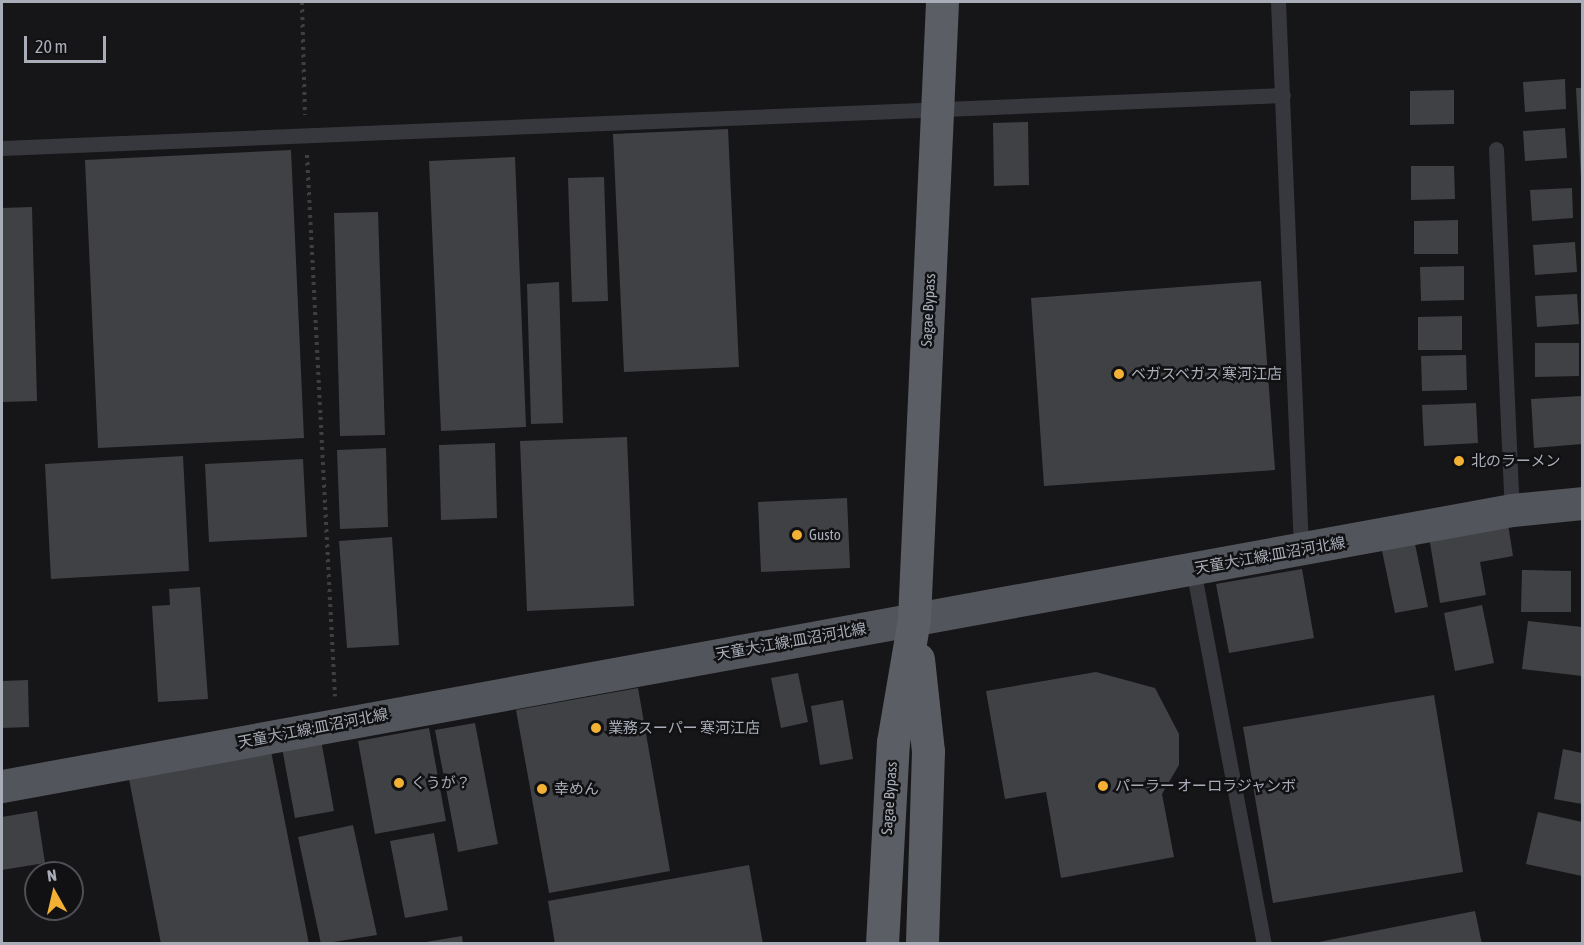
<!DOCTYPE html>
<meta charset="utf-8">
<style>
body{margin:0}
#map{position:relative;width:1584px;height:945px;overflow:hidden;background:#161618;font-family:"Asap Condensed","Noto Sans JP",sans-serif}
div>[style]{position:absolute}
.building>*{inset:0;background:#404145}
.path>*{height:4px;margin-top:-2px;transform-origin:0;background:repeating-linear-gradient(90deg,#3d3f44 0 3px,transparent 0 7.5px)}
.service>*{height:15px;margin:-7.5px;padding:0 7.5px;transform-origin:7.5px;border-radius:7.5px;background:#37383d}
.primary>*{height:33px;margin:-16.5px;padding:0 16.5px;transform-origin:16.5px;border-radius:16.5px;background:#53555c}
.trunk>*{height:33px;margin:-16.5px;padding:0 16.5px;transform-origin:16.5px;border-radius:16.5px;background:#5b5e65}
.dots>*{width:16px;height:16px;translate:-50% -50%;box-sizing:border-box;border:3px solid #111113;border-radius:50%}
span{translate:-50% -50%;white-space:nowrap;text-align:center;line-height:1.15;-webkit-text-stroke:5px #111113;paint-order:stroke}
.street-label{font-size:15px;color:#a8adb8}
.poi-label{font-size:15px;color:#a8adb8}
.left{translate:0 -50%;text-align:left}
.frame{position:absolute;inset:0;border:3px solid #a8adb8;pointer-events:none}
.north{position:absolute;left:24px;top:861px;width:60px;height:60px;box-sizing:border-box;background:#111113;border:2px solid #4d4f55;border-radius:50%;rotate:352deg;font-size:16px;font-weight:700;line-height:24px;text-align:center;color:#a8adb8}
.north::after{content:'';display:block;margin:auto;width:21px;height:27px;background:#f2b134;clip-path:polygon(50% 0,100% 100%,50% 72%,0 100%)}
.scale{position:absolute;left:24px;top:36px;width:82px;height:27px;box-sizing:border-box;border:3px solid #a8adb8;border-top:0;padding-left:8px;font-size:18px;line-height:21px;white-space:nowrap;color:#a8adb8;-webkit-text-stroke:4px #111113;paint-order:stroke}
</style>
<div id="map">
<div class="building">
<i style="clip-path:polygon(1565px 79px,1566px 109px,1525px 112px,1523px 82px)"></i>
<i style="clip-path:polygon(1576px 88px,1582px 88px,1582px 179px,1581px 179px)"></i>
<i style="clip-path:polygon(1454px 90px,1454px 124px,1410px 125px,1410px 91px)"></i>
<i style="clip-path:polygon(1028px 122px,1029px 185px,994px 186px,993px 123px)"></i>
<i style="clip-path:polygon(1565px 128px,1567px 158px,1525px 161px,1523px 131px)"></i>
<i style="clip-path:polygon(728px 129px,739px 367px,624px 372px,613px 134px)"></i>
<i style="clip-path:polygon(291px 150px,304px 438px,98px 448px,85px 160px)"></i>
<i style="clip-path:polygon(515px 157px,526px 427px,441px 431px,429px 161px)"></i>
<i style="clip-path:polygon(1411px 166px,1454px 166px,1455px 199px,1411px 200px)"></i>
<i style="clip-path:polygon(604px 177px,608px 301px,572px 302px,568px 178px)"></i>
<i style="clip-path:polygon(1572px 188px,1573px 218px,1532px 221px,1530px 190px)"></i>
<i style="clip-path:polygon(32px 207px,37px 401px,2px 402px,2px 208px)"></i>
<i style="clip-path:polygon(378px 212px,385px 435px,340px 436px,334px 213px)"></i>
<i style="clip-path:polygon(1458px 220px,1458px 254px,1414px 254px,1414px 221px)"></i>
<i style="clip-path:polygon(1575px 242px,1577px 272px,1535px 275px,1533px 245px)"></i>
<i style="clip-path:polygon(1464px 266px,1464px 300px,1421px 301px,1420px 267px)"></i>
<i style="clip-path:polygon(1261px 281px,1275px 470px,1044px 486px,1031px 298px)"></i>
<i style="clip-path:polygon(559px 282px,563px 423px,531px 424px,527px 284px)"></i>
<i style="clip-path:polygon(1577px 294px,1579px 324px,1537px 327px,1535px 296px)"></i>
<i style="clip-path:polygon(1462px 316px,1462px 350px,1418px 350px,1418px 317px)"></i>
<i style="clip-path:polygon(1535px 343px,1579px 343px,1579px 376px,1535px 377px)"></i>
<i style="clip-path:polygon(1466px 355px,1467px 390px,1422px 391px,1421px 356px)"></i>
<i style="clip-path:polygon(1582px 396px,1582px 444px,1534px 448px,1531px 399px)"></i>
<i style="clip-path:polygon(1476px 403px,1478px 443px,1424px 446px,1422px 405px)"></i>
<i style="clip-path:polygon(627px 437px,634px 606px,527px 611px,520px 441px)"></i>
<i style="clip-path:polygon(495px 443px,497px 518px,441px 520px,439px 445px)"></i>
<i style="clip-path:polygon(386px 448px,388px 527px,340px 529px,337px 450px)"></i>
<i style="clip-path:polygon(183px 456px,189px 571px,51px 579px,45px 464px)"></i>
<i style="clip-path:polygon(303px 459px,307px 537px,209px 542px,205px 464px)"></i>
<i style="clip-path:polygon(847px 498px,850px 568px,761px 572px,758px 502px)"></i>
<i style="clip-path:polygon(1508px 524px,1513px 556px,1480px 562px,1486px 595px,1440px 603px,1429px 537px)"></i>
<i style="clip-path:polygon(392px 537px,399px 645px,347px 648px,339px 541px)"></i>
<i style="clip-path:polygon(1414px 539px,1428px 607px,1395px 613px,1381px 546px)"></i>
<i style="clip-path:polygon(1302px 569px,1314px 638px,1229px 653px,1216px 584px)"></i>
<i style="clip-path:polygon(1522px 570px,1571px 571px,1571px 612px,1521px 612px)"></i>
<i style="clip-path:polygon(200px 587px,208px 699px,158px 702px,152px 606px,170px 605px,169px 589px)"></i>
<i style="clip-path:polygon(1482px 605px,1494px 663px,1455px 671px,1444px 613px)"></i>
<i style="clip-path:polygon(1528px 621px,1582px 627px,1582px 676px,1522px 669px)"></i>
<i style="clip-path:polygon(1096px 672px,1155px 688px,1179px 734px,1179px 765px,1162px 794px,1174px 857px,1061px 878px,1046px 792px,1005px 799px,986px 691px)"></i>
<i style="clip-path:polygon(798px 673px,808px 722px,781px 728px,771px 678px)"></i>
<i style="clip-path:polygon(28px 680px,29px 727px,2px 728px,2px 681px)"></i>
<i style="clip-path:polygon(638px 688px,670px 871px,549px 893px,516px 710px)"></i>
<i style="clip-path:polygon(1434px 695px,1463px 872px,1273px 903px,1243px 727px)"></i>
<i style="clip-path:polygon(843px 700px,853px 759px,820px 765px,811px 706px)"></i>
<i style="clip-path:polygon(475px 723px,498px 844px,458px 852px,435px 730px)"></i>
<i style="clip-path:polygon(429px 728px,446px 821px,375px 834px,358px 741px)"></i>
<i style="clip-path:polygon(321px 740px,334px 811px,295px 818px,282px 748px)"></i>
<i style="clip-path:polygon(1563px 749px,1582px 753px,1582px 804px,1554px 799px)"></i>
<i style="clip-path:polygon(271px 751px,309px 944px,161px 944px,129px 779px)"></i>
<i style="clip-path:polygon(37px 811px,45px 863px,2px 870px,2px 817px)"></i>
<i style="clip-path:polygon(1538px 812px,1582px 822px,1582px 876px,1526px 864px)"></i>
<i style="clip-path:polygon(353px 825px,377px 935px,321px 944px,298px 837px)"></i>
<i style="clip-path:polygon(434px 833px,448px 910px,405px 918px,390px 841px)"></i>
<i style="clip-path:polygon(749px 865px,763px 944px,555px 944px,548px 901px)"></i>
<i style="clip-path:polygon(1475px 911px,1482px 944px,1319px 944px,1319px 942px)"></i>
<i style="clip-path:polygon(462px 936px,463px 944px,426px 944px,426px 942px)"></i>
</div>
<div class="path">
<i style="left:302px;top:2px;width:113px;rotate:88.5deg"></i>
<i style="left:307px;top:155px;width:542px;rotate:87.04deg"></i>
</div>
<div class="service">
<i style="left:1278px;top:2px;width:547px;rotate:87.59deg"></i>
<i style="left:2px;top:148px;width:1282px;rotate:-2.37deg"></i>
<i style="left:1496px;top:149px;width:361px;rotate:87.5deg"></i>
<i style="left:1193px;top:569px;width:382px;rotate:79.3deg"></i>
</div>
<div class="primary">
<i style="left:2px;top:786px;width:1535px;rotate:-10.36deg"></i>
<i style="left:1512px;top:510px;width:70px;rotate:-5.7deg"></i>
</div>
<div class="trunk">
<i style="left:918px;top:659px;width:93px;rotate:83.8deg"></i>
<i style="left:928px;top:751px;width:193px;rotate:91.8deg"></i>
<i style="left:882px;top:944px;width:202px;rotate:-86.9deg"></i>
<i style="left:893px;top:742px;width:125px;rotate:-80.3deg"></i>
<i style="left:914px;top:619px;width:618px;rotate:-87.4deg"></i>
</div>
<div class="dots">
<i style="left:1119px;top:374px;background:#f2b134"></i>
<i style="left:1459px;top:461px;background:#f2b134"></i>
<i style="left:797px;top:535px;background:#f2b134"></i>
<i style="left:596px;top:728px;background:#f2b134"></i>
<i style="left:399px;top:783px;background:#f2b134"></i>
<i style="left:1103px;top:786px;background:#f2b134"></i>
<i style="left:542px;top:789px;background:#f2b134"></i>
</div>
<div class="street-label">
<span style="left:928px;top:310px;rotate:-87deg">Sagae Bypass</span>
<span style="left:1270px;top:555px;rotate:-10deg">天童大江線;皿沼河北線</span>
<span style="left:791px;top:641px;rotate:-10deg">天童大江線;皿沼河北線</span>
<span style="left:313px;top:728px;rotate:-11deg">天童大江線;皿沼河北線</span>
<span style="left:889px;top:798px;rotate:-86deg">Sagae Bypass</span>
</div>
<div class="poi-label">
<span class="left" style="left:1131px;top:374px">ベガスベガス 寒河江店</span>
<span class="left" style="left:1471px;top:461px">北のラーメン</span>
<span class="left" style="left:809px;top:535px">Gusto</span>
<span class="left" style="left:608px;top:728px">業務スーパー 寒河江店</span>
<span class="left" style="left:411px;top:783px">くうが？</span>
<span class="left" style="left:1115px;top:786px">パーラー オーロラジャンボ</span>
<span class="left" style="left:554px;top:789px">幸めん</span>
</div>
<div class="frame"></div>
<div class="north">N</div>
<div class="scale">20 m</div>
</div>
